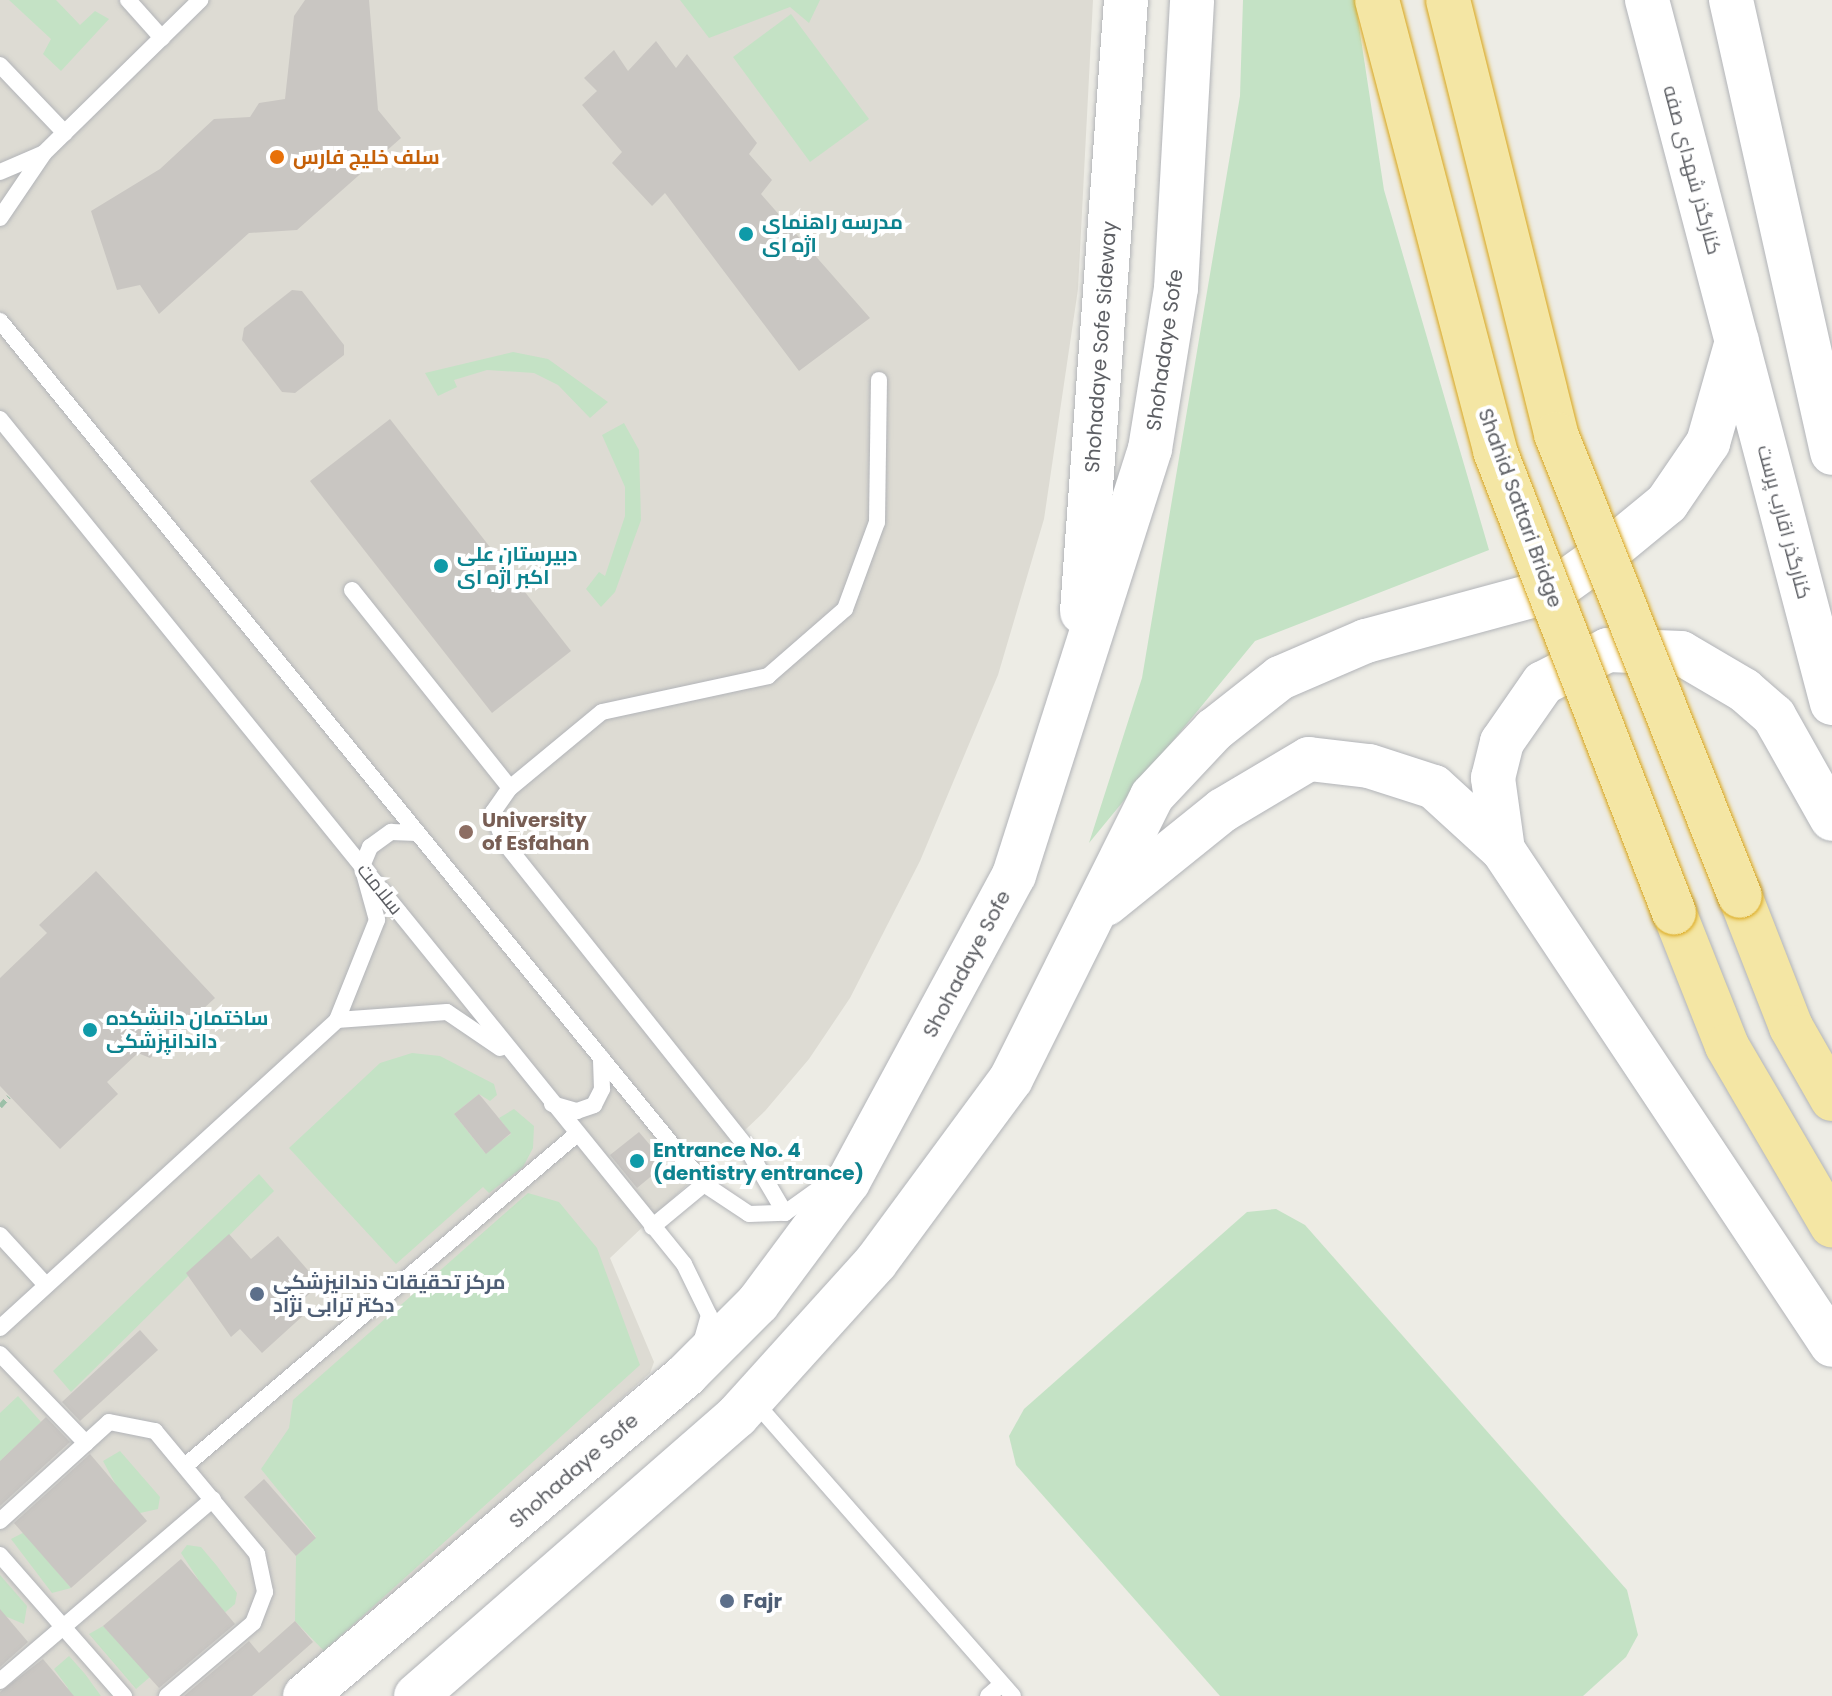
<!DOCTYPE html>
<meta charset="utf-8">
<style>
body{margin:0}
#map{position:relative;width:1832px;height:1696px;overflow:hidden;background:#edece5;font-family:Poppins,Cairo,sans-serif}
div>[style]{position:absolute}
.education>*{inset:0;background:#dddbd3}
.green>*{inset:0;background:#c4e2c5}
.building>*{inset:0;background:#c9c6c2}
.path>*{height:5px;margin-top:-2.5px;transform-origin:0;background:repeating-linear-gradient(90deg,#9cc0a8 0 8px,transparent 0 12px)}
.roads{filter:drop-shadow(0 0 2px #b2b4b8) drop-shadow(0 0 2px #b2b4b8)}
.service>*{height:16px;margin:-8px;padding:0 8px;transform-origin:8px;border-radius:8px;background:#fff}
.secondary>*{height:44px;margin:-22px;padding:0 22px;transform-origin:22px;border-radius:22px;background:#fff}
.trunk>*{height:44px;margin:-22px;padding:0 22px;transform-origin:22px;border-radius:22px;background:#f4e6a4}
.bridges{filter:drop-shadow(0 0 2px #daa618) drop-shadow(0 0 2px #daa618)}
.trunk-bridge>*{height:44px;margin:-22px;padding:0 22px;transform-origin:22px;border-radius:22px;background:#f4e6a4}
.dots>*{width:22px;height:22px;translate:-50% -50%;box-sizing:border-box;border:4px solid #fff;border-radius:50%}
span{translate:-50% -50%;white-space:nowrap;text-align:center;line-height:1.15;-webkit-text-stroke:8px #fff;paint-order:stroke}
.food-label{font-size:20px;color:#c56008;font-weight:700}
.left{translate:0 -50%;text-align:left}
.street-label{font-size:20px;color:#5d5f64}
.culture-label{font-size:20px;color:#0d838f;font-weight:700}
.education-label{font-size:20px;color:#785e54;font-weight:700}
.service-label{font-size:20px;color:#4e5e75;font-weight:700}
</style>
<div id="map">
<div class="education">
<i style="clip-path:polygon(0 0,1093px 0,1078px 289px,1044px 519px,998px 675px,920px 861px,850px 998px,809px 1059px,765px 1111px,610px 1258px,654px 1362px,650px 1373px,289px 1696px,0 1696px)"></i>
</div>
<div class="green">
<i style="clip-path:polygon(9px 0,56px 0,80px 25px,95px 11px,109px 19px,61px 71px,43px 54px,51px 39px)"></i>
<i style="clip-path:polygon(680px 0,820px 0,809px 23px,790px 7px,709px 38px)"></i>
<i style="clip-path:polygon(1243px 0,1355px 0,1384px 190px,1489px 550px,1255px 641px,1089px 843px,1142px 678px,1240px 96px)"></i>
<i style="clip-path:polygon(791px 14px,869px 119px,810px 162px,733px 57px)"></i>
<i style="clip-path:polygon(513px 352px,548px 359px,608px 402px,590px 418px,558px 385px,534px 373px,487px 370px,454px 380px,457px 387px,438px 396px,425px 373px)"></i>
<i style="clip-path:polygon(624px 423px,639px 450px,641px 520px,615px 592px,601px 607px,586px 589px,599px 572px,605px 576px,625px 516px,625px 487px,602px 435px)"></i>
<i style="clip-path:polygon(412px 1053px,440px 1056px,494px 1084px,497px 1095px,490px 1101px,479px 1094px,454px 1114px,485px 1153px,511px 1134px,499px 1118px,514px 1109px,534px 1126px,533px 1148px,523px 1167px,489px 1193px,483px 1187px,396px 1264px,289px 1148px,380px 1063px)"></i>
<i style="clip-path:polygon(259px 1174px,274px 1191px,71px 1392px,53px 1371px)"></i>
<i style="clip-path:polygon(528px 1193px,559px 1202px,597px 1248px,640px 1365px,324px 1651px,295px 1621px,296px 1556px,316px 1537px,261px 1469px,289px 1428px,293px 1400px)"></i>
<i style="clip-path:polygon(1276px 1209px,1305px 1225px,1627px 1590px,1638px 1635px,1626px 1657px,1583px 1696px,1220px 1696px,1016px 1465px,1009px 1436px,1024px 1409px,1247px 1212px)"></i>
<i style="clip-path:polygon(18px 1396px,41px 1422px,0 1461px,0 1413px)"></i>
<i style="clip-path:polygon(120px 1451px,160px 1497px,158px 1509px,140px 1513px,54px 1568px,71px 1588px,52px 1593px,11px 1539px,116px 1485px,103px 1461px)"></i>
<i style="clip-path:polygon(187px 1545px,201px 1547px,217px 1566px,237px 1593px,235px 1604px,136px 1689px,89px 1634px,103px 1626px,121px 1645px,198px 1579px,181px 1553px)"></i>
<i style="clip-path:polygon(0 1575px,27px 1606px,24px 1624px,0 1614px)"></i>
<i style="clip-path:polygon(69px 1656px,85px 1674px,101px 1696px,59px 1696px,68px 1688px,54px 1669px)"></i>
</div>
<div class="building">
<i style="clip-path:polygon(305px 0,369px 0,378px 110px,401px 138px,297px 230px,249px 233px,159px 314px,140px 285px,117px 290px,91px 211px,160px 169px,214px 119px,250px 117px,259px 103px,285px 99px,294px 16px)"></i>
<i style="clip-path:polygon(656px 41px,676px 68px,687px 54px,757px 143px,749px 154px,772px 180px,761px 194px,870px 318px,799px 371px,665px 193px,652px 206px,612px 163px,622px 152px,582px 105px,597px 91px,584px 78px,614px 50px,628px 71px)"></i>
<i style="clip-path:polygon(292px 290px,302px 291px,344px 345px,344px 355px,295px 393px,282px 392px,242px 340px,244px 328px)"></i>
<i style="clip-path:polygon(390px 419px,571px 651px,492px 713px,310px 481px)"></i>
<i style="clip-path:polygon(96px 871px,215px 998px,150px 1058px,138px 1053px,107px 1082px,118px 1094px,60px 1149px,0 1086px,0 978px,47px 933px,39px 925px)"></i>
<i style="clip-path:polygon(479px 1094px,511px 1133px,486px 1154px,454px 1114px)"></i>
<i style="clip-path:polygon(639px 1132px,666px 1164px,637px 1188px,610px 1155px)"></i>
<i style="clip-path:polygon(229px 1234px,251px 1259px,278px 1236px,320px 1284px,298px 1304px,306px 1313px,262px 1353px,240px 1329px,231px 1337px,186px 1273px)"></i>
<i style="clip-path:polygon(140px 1330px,158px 1350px,80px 1421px,62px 1402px)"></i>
<i style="clip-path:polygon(46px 1417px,70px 1442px,0 1506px,0 1461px)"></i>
<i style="clip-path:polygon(90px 1454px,147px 1521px,71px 1588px,14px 1523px)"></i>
<i style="clip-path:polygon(264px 1479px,316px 1538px,296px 1556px,244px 1497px)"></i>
<i style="clip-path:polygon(181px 1559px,235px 1624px,159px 1688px,103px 1626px)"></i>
<i style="clip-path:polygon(0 1609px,28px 1642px,0 1667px)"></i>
<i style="clip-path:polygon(295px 1621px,313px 1642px,252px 1696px,184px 1696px,249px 1641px,259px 1653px)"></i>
<i style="clip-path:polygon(43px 1659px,74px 1696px,0 1696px,0 1692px)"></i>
</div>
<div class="path">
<i style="left:0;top:1106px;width:13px;rotate:-48deg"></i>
</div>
<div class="roads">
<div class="service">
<i style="left:128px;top:0;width:51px;rotate:48.2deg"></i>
<i style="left:0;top:65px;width:94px;rotate:46.3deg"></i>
<i style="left:0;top:172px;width:46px;rotate:-23.2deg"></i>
<i style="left:0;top:218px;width:78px;rotate:-55.9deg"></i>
<i style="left:44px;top:153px;width:219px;rotate:-44.4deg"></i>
<i style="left:0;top:321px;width:1114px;rotate:50.79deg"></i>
<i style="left:704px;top:1184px;width:54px;rotate:33.7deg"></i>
<i style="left:749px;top:1214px;width:36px;rotate:-2deg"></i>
<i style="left:785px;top:1213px;width:48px;rotate:-35.7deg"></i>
<i style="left:0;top:419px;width:1087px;rotate:51.01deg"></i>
<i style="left:684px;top:1264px;width:57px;rotate:63.9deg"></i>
<i style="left:709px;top:1315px;width:29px;rotate:106deg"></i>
<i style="left:352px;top:590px;width:253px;rotate:51.4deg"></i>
<i style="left:337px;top:1020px;width:110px;rotate:-4.2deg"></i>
<i style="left:447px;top:1012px;width:64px;rotate:34.2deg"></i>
<i style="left:552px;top:1104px;width:26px;rotate:16deg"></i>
<i style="left:577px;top:1111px;width:18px;rotate:-19deg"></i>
<i style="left:594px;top:1105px;width:18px;rotate:-63deg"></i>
<i style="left:602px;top:1089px;width:32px;rotate:-92deg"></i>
<i style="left:785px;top:1213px;width:79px;rotate:-120.5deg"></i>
<i style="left:745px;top:1145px;width:387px;rotate:-128.5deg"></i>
<i style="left:504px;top:842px;width:32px;rotate:-110deg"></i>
<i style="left:493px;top:812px;width:29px;rotate:-55deg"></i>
<i style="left:510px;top:788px;width:119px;rotate:-39.6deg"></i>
<i style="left:602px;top:712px;width:170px;rotate:-12.2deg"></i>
<i style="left:768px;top:676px;width:102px;rotate:-41deg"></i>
<i style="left:845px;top:609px;width:93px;rotate:-69.8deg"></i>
<i style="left:877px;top:522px;width:142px;rotate:-89.2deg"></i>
<i style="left:652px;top:1227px;width:67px;rotate:-39.6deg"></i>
<i style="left:0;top:1235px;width:68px;rotate:47.4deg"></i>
<i style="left:0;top:1328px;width:457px;rotate:-42.4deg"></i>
<i style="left:337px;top:1020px;width:108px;rotate:-68.2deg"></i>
<i style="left:377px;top:920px;width:56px;rotate:-105.5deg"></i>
<i style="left:362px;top:866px;width:21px;rotate:-67deg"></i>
<i style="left:370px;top:847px;width:26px;rotate:-36deg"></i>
<i style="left:391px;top:832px;width:26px;rotate:2deg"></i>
<i style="left:0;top:1354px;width:124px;rotate:46deg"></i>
<i style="left:753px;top:1400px;width:394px;rotate:48.7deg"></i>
<i style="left:186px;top:1465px;width:512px;rotate:-40.25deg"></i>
<i style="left:0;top:1521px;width:147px;rotate:-42.2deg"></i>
<i style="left:109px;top:1422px;width:47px;rotate:11.1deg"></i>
<i style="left:155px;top:1431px;width:160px;rotate:50.3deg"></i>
<i style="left:257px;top:1554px;width:39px;rotate:78deg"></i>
<i style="left:265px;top:1592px;width:33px;rotate:111deg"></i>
<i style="left:253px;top:1623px;width:113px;rotate:139.7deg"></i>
<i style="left:0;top:1555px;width:188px;rotate:48.7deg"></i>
<i style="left:0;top:1681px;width:280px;rotate:-40.5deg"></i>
<i style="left:988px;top:1696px;width:18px;rotate:-41deg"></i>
</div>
<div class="secondary">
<i style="left:1647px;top:0;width:727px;rotate:75.26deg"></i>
<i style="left:1731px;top:0;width:464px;rotate:77.4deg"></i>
<i style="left:1082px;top:612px;width:614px;rotate:-85.89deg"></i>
<i style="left:1503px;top:850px;width:73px;rotate:-97.9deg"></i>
<i style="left:1493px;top:778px;width:37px;rotate:-76deg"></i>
<i style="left:1502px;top:742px;width:72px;rotate:-55.2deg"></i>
<i style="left:1543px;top:683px;width:73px;rotate:-26.9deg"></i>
<i style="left:1608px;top:650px;width:73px;rotate:2.4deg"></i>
<i style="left:1681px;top:653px;width:73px;rotate:30.4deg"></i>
<i style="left:1744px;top:690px;width:40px;rotate:41deg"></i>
<i style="left:1774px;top:716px;width:118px;rotate:60.6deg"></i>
<i style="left:1106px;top:904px;width:150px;rotate:-38.8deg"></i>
<i style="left:1223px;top:810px;width:100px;rotate:-30.7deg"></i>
<i style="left:1309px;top:759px;width:60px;rotate:6.7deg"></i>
<i style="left:1369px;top:766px;width:68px;rotate:17.9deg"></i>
<i style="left:1434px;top:787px;width:93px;rotate:42.4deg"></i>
<i style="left:1503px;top:850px;width:594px;rotate:56.39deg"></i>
<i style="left:305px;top:1696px;width:500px;rotate:-40.1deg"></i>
<i style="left:687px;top:1374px;width:100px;rotate:-45deg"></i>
<i style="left:758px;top:1303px;width:151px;rotate:-53.4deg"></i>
<i style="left:848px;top:1182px;width:349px;rotate:-61.6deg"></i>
<i style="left:1014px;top:875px;width:447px;rotate:-72.3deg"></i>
<i style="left:1150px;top:449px;width:163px;rotate:-80.8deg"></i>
<i style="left:1176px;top:288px;width:288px;rotate:-86.8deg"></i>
<i style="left:416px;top:1696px;width:426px;rotate:-41.1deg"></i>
<i style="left:737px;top:1416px;width:207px;rotate:-47.9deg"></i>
<i style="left:876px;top:1262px;width:227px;rotate:-53.6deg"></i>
<i style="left:1011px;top:1079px;width:316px;rotate:-63.5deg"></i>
<i style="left:1152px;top:796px;width:91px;rotate:-46.8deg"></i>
<i style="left:1214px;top:730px;width:84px;rotate:-38.2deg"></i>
<i style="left:1280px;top:678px;width:94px;rotate:-23.3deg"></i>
<i style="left:1366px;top:641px;width:195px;rotate:-15.2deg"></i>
<i style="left:1554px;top:590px;width:69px;rotate:-35.5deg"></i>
<i style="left:1610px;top:550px;width:74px;rotate:-39.5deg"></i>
<i style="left:1667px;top:503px;width:73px;rotate:-55.7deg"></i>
<i style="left:1708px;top:443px;width:106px;rotate:-74.1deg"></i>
</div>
<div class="trunk">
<i style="left:1740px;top:896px;width:141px;rotate:68.7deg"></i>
<i style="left:1791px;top:1027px;width:83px;rotate:60.3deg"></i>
<i style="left:1674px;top:912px;width:144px;rotate:68.4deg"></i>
<i style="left:1727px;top:1046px;width:208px;rotate:59.7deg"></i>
</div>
</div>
<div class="bridges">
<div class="trunk-bridge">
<i style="left:1377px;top:0;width:466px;rotate:75.3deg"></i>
<i style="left:1495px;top:451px;width:495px;rotate:68.8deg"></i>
<i style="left:1448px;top:0;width:447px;rotate:76deg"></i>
<i style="left:1556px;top:434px;width:497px;rotate:68.3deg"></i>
</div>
</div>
<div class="dots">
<i style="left:277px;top:157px;background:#e8710a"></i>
<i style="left:746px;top:234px;background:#0f9aa8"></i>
<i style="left:441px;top:566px;background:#0f9aa8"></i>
<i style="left:466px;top:832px;background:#8d6e63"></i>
<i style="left:90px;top:1030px;background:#0f9aa8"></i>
<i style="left:637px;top:1161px;background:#0f9aa8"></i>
<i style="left:257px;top:1294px;background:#5c6f8a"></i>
<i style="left:727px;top:1601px;background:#5c6f8a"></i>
</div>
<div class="food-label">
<span class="left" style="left:293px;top:157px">سلف خلیج فارس</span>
</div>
<div class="street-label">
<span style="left:1692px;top:170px;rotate:75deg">کنارگذر شهدای صفه</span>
<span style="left:1101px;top:347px;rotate:-86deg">Shohadaye Sofe Sideway</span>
<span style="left:1165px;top:350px;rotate:-82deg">Shohadaye Sofe</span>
<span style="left:1520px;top:508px;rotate:70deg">Shahid Sattari Bridge</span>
<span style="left:1784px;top:522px;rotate:75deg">کنارگذر اقارب پرست</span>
<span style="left:380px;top:889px;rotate:51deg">سلامت</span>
<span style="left:967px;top:964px;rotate:-62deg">Shohadaye Sofe</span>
<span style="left:574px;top:1471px;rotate:-41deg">Shohadaye Sofe</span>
</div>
<div class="culture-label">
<span class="left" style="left:762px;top:234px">مدرسه راهنمای<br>اژه ای</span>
<span class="left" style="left:457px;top:566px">دبیرستان علی<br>اکبر اژه ای</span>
<span class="left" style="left:106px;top:1030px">ساختمان دانشکده<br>داندانپزشکی</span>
<span class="left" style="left:653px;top:1162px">Entrance No. 4<br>(dentistry entrance)</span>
</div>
<div class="education-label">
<span class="left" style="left:482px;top:832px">University<br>of Esfahan</span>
</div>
<div class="service-label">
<span class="left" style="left:273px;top:1294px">مرکز تحقیقات دندانپزشکی<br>دکتر ترابی نژاد</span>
<span class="left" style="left:743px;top:1601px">Fajr</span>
</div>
</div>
